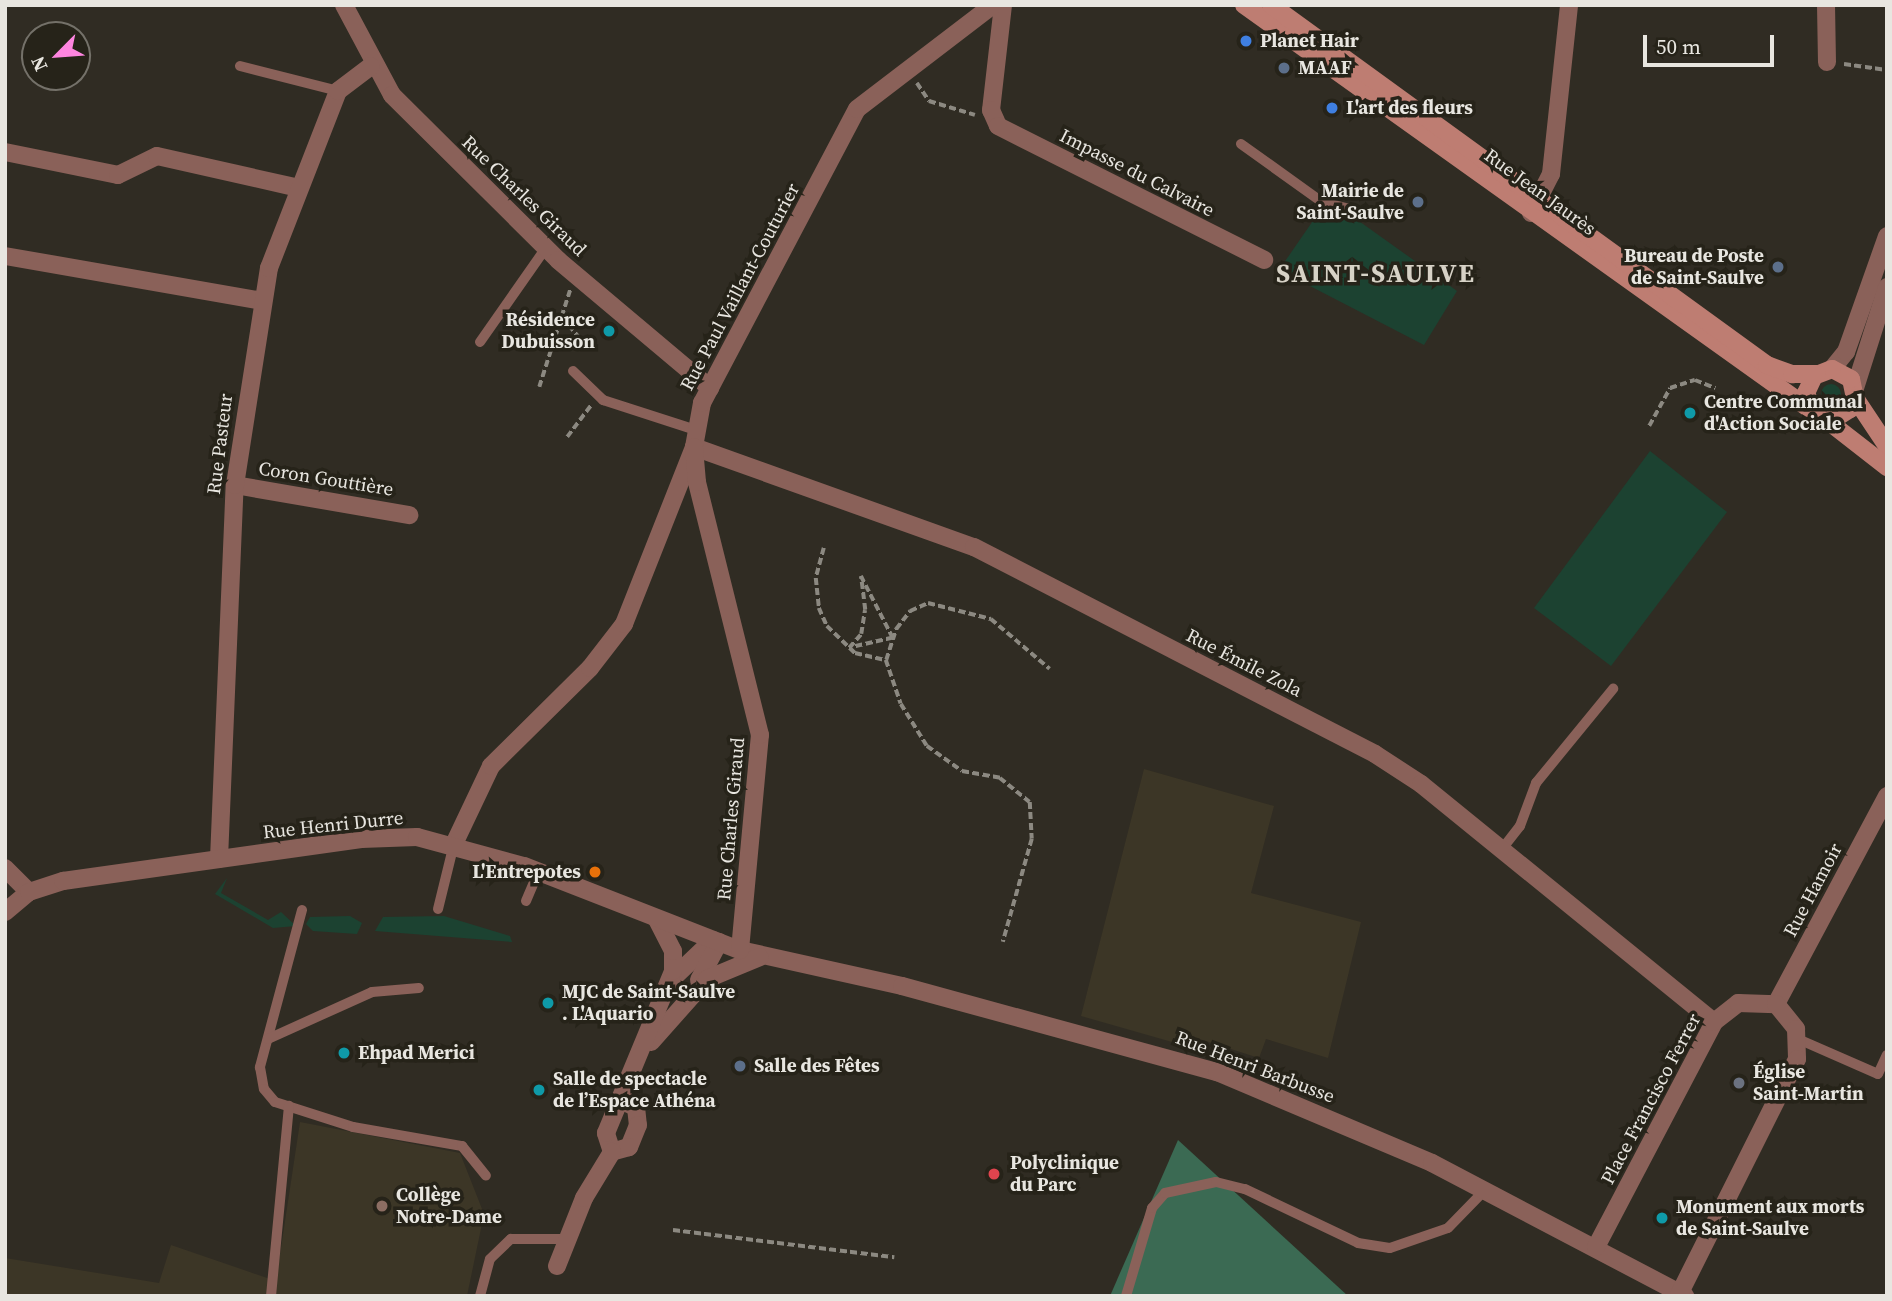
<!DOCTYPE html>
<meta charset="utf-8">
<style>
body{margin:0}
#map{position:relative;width:1892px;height:1301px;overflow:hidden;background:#302c23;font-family:"Source Serif 4",serif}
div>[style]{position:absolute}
.built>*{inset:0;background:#3c3626}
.green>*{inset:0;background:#1c4231}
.round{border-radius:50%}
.forest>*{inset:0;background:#3b6a53}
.path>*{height:3.5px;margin-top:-1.75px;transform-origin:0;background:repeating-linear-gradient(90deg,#8c8981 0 7px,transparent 0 10.5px)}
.service>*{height:10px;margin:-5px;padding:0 5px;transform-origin:5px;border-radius:5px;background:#8a6159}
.minor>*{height:18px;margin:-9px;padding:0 9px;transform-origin:9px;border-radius:9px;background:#8a6159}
.tertiary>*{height:18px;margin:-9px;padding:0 9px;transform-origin:9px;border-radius:9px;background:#8a6159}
.secondary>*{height:18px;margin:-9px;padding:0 9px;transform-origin:9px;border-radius:9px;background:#be7d72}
.dots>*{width:19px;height:19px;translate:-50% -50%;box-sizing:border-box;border:4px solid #262319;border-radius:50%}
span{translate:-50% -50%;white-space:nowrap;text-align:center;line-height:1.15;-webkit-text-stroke:7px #262319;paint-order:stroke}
.poi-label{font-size:19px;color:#e8e6e0;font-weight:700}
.left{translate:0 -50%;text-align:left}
.right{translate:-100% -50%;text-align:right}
.street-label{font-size:19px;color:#e8e6e0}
.district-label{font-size:26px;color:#d7d2c6;font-weight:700;letter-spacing:2px}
.frame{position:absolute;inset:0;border:7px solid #e8e6e0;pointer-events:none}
.north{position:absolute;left:21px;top:21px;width:70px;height:70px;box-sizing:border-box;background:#262319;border:2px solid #747169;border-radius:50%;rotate:245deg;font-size:19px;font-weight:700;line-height:28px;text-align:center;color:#e8e6e0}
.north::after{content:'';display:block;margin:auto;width:24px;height:32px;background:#fe85e0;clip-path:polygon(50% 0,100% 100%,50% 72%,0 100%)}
.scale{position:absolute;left:1643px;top:35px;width:131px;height:32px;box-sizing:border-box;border:4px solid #e8e6e0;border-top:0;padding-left:9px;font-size:21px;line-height:24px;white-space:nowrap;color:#e8e6e0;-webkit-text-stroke:5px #262319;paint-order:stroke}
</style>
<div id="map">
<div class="built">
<i style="clip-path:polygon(1144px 769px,1274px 806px,1251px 893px,1361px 922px,1328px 1058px,1266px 1039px,1259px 1058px,1190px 1036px,1179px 1044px,1081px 1016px)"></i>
<i style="clip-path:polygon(300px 1122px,460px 1153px,484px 1214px,467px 1296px,5px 1296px,5px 1258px,159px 1283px,171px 1245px,276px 1281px)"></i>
</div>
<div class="green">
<i style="clip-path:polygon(1328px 199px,1457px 291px,1424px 345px,1279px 270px)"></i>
<i class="round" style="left:1821px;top:384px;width:20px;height:20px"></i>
<i style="clip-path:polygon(1650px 451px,1727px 512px,1611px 666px,1534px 608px)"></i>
<i style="clip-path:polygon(227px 878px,221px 893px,268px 920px,281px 912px,296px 926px,273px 928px,215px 894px)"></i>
<i style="clip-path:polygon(350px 916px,362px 923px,357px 934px,313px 931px,306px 924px,310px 917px)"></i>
<i style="clip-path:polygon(444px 916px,510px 936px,512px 942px,375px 931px,383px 917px)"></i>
</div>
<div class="forest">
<i style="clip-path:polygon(1178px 1140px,1348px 1296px,1110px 1296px)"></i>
</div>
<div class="path">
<i style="left:1844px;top:64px;width:43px;rotate:7.9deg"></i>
<i style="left:917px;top:83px;width:22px;rotate:56deg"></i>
<i style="left:929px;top:101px;width:48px;rotate:16.9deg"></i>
<i style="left:562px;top:317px;width:33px;rotate:50deg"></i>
<i style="left:539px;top:387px;width:102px;rotate:-72.3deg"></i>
<i style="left:1649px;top:426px;width:43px;rotate:-61.1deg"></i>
<i style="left:1670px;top:388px;width:26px;rotate:-18deg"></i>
<i style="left:1695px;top:380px;width:22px;rotate:22deg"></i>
<i style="left:567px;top:437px;width:40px;rotate:-53deg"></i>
<i style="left:824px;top:548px;width:31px;rotate:105deg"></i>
<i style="left:816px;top:578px;width:30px;rotate:84deg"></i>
<i style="left:819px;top:608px;width:20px;rotate:66deg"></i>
<i style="left:827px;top:626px;width:39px;rotate:44deg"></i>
<i style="left:855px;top:653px;width:32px;rotate:13deg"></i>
<i style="left:886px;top:660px;width:33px;rotate:-72deg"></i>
<i style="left:896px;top:629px;width:23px;rotate:-52deg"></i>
<i style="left:910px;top:611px;width:20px;rotate:-24deg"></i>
<i style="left:928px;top:603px;width:65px;rotate:14.3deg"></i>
<i style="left:991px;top:619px;width:77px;rotate:40.3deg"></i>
<i style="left:861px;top:576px;width:70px;rotate:62.7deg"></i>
<i style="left:893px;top:638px;width:45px;rotate:167.2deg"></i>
<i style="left:849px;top:648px;width:18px;rotate:-49deg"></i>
<i style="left:861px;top:634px;width:24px;rotate:-81deg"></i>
<i style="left:865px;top:610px;width:34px;rotate:-97deg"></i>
<i style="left:886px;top:660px;width:46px;rotate:71.2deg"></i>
<i style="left:901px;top:704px;width:49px;rotate:58.2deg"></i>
<i style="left:927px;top:746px;width:43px;rotate:35.5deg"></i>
<i style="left:962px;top:771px;width:39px;rotate:10deg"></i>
<i style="left:1000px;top:778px;width:38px;rotate:39deg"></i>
<i style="left:1030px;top:802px;width:37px;rotate:87deg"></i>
<i style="left:1032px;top:839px;width:107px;rotate:105.7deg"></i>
<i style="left:673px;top:1230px;width:223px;rotate:7deg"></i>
</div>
<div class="service">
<i style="left:240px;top:66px;width:101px;rotate:14.3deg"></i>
<i style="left:1241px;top:144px;width:100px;rotate:35.6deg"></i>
<i style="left:1322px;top:202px;width:32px;rotate:14deg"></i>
<i style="left:480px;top:342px;width:113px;rotate:-55deg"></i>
<i style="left:573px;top:371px;width:42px;rotate:44deg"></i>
<i style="left:603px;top:400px;width:98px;rotate:17.9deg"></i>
<i style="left:1502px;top:849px;width:29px;rotate:-52deg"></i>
<i style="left:1520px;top:826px;width:46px;rotate:-69.6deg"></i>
<i style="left:1536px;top:783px;width:122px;rotate:-50.7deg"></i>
<i style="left:526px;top:901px;width:33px;rotate:-67deg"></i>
<i style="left:438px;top:909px;width:67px;rotate:-76.2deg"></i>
<i style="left:302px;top:910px;width:163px;rotate:105deg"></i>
<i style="left:260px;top:1067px;width:22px;rotate:80deg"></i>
<i style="left:264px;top:1089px;width:17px;rotate:50deg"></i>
<i style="left:275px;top:1102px;width:82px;rotate:17.8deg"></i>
<i style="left:353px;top:1127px;width:111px;rotate:9.9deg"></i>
<i style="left:462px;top:1146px;width:38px;rotate:51deg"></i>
<i style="left:268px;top:1039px;width:114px;rotate:-24.3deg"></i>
<i style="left:372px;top:992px;width:47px;rotate:-4.9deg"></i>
<i style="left:1798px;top:1039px;width:87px;rotate:23.6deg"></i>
<i style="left:1878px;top:1074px;width:21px;rotate:-65deg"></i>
<i style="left:271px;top:1296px;width:191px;rotate:-84.6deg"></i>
<i style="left:480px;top:1296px;width:38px;rotate:-75deg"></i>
<i style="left:490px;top:1259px;width:29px;rotate:-44deg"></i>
<i style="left:511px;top:1239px;width:57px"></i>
<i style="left:1126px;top:1296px;width:92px;rotate:-73.5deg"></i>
<i style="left:1152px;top:1208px;width:20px;rotate:-49deg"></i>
<i style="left:1165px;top:1193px;width:52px;rotate:-12.2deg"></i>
<i style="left:1216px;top:1182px;width:30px;rotate:14deg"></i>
<i style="left:1245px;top:1189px;width:125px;rotate:25.5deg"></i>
<i style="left:1358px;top:1243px;width:32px;rotate:9deg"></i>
<i style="left:1390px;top:1248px;width:61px;rotate:-19deg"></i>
<i style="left:1448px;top:1228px;width:53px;rotate:-45.8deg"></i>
</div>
<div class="minor">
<i style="left:344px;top:5px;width:102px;rotate:61.9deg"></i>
<i style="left:392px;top:95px;width:234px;rotate:44.8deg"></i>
<i style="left:558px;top:260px;width:199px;rotate:40.1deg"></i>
<i style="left:1003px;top:5px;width:106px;rotate:96.5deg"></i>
<i style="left:991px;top:110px;width:17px;rotate:66deg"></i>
<i style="left:998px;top:126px;width:298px;rotate:26.7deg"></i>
<i style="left:1826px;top:5px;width:57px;rotate:89deg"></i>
<i style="left:5px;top:152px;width:115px;rotate:11.5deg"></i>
<i style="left:118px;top:175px;width:43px;rotate:-26deg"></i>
<i style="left:157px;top:156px;width:146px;rotate:12.7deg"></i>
<i style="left:1531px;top:213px;width:44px;rotate:-62.9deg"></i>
<i style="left:1551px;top:174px;width:170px;rotate:-83.9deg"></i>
<i style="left:5px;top:256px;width:262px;rotate:9.9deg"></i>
<i style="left:694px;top:447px;width:297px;rotate:19.7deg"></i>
<i style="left:974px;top:547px;width:451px;rotate:27.3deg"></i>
<i style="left:1375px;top:754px;width:55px;rotate:33.1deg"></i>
<i style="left:1421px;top:784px;width:377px;rotate:39.1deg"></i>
<i style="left:235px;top:485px;width:177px;rotate:9.8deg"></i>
<i style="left:219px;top:859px;width:374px;rotate:-87.6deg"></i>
<i style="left:235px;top:485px;width:220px;rotate:-81.1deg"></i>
<i style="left:269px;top:268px;width:190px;rotate:-68.7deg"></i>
<i style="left:338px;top:91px;width:41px;rotate:-37.1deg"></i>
<i style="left:5px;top:868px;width:34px;rotate:45deg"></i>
<i style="left:740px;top:950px;width:166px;rotate:12.5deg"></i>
<i style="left:902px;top:986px;width:327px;rotate:15.3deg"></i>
<i style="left:1217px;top:1072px;width:233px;rotate:22.9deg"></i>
<i style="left:1432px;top:1163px;width:286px;rotate:27.7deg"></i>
<i style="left:671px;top:980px;width:58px;rotate:-43.6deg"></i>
<i style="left:699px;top:980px;width:43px;rotate:-62.2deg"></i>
<i style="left:1776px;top:1004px;width:236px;rotate:-61.9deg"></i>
<i style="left:651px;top:1042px;width:84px;rotate:-48.4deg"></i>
<i style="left:707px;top:979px;width:57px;rotate:-22.5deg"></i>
<i style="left:620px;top:1100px;width:17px;rotate:24deg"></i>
<i style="left:636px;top:1107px;width:18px;rotate:84deg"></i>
<i style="left:638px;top:1125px;width:24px;rotate:112deg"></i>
<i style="left:629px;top:1147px;width:18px;rotate:164deg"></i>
<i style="left:612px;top:1152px;width:20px;rotate:-108deg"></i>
<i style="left:606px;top:1133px;width:175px;rotate:-67.5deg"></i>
<i style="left:673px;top:971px;width:20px;rotate:-90deg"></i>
<i style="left:673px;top:951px;width:35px;rotate:-117deg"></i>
<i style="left:1596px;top:1247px;width:254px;rotate:-62.3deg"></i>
<i style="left:1714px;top:1022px;width:31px;rotate:-38deg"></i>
<i style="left:1738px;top:1003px;width:38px;rotate:2deg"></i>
<i style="left:1776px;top:1004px;width:32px;rotate:51deg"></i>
<i style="left:1796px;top:1029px;width:30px;rotate:88deg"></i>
<i style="left:1797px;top:1059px;width:262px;rotate:116.6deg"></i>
<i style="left:557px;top:1266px;width:73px;rotate:-68.3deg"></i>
<i style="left:584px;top:1198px;width:54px;rotate:-58.7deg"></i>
</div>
<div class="tertiary">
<i style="left:1832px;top:369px;width:22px;rotate:-51deg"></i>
<i style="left:1846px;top:352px;width:123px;rotate:-70.5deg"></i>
<i style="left:1855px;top:388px;width:106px;rotate:-72.4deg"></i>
<i style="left:454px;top:844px;width:86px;rotate:-64.6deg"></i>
<i style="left:491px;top:766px;width:139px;rotate:-44.7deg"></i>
<i style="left:590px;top:668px;width:56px;rotate:-52.3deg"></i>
<i style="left:624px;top:624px;width:190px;rotate:-68.4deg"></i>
<i style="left:694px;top:447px;width:45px;rotate:-79.7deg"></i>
<i style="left:702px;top:403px;width:332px;rotate:-62.2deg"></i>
<i style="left:857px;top:109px;width:171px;rotate:-37.4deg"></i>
<i style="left:5px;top:912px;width:31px;rotate:-40deg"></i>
<i style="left:29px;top:892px;width:36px;rotate:-18deg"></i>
<i style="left:63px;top:881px;width:301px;rotate:-8deg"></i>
<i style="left:361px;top:839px;width:56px;rotate:-2deg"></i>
<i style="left:417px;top:837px;width:111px;rotate:15.2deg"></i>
<i style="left:524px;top:866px;width:232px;rotate:21.3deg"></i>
<i style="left:740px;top:950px;width:216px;rotate:-84.7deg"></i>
<i style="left:760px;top:735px;width:261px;rotate:-104deg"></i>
<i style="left:697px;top:482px;width:35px;rotate:-95deg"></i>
</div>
<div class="secondary">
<i style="left:1244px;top:5px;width:705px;rotate:35.54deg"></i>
<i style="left:1818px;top:415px;width:16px;rotate:14deg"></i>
<i style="left:1834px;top:419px;width:19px;rotate:-32deg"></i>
<i style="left:1850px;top:409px;width:12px;rotate:-66deg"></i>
<i style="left:1855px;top:398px;width:19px;rotate:-102deg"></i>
<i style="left:1851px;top:379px;width:21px;rotate:-152deg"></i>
<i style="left:1832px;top:369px;width:19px;rotate:159deg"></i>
<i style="left:1814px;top:376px;width:19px;rotate:115deg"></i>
<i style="left:1806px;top:393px;width:19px;rotate:69deg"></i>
<i style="left:1271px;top:5px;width:613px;rotate:35.97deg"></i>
<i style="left:1767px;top:365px;width:27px;rotate:20deg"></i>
<i style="left:1792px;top:374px;width:25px"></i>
<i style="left:1855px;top:398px;width:58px;rotate:56.3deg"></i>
<i style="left:1824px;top:418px;width:80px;rotate:37.9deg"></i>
</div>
<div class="dots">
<i style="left:1246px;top:41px;background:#3f7fe0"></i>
<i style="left:1284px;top:68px;background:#5c6f8a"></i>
<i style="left:1332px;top:108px;background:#3f7fe0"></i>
<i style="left:1418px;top:202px;background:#5c6f8a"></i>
<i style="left:1778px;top:267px;background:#5c6f8a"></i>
<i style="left:609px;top:331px;background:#0f9aa8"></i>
<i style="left:1690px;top:413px;background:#0f9aa8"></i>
<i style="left:595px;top:872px;background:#e8710a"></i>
<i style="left:548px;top:1003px;background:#0f9aa8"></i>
<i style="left:344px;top:1053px;background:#0f9aa8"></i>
<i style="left:740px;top:1066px;background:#5c6f8a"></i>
<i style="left:1739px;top:1083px;background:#6b7280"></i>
<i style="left:539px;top:1090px;background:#0f9aa8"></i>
<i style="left:994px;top:1174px;background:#e0444e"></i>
<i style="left:382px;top:1206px;background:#8d6e63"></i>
<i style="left:1662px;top:1218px;background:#0f9aa8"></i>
</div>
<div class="poi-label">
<span class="left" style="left:1260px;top:41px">Planet Hair</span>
<span class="left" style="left:1298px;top:68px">MAAF</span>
<span class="left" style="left:1346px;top:108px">L'art des fleurs</span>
<span class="right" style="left:1404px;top:202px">Mairie de<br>Saint-Saulve</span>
<span class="right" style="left:1764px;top:267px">Bureau de Poste<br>de Saint-Saulve</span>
<span class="right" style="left:595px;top:331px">Résidence<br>Dubuisson</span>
<span class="left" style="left:1704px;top:413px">Centre Communal<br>d'Action Sociale</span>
<span class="right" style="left:581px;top:872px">L'Entrepotes</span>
<span class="left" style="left:562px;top:1003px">MJC de Saint-Saulve<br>. L'Aquario</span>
<span class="left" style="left:358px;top:1053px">Ehpad Merici</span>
<span class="left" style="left:754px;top:1066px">Salle des Fêtes</span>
<span class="left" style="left:1753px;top:1083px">Église<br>Saint-Martin</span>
<span class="left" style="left:553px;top:1090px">Salle de spectacle<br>de l’Espace Athéna</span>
<span class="left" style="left:1010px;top:1174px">Polyclinique<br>du Parc</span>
<span class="left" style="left:396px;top:1206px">Collège<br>Notre-Dame</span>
<span class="left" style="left:1676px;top:1218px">Monument aux morts<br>de Saint-Saulve</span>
</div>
<div class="street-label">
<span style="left:1137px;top:173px;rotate:27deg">Impasse du Calvaire</span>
<span style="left:1540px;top:192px;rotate:36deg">Rue Jean Jaurès</span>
<span style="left:524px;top:196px;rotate:44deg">Rue Charles Giraud</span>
<span style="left:740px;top:287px;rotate:-62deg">Rue Paul Vaillant-Couturier</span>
<span style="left:220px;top:444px;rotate:-83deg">Rue Pasteur</span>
<span style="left:326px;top:479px;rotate:9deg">Coron Gouttière</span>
<span style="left:1244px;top:663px;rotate:27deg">Rue Émile Zola</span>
<span style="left:731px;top:819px;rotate:-85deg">Rue Charles Giraud</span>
<span style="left:333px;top:825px;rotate:-6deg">Rue Henri Durre</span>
<span style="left:1813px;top:890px;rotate:-62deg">Rue Hamoir</span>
<span style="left:1255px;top:1067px;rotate:21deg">Rue Henri Barbusse</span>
<span style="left:1651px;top:1099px;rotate:-62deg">Place Francisco Ferrer</span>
</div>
<div class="district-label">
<span style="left:1376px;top:274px">SAINT-SAULVE</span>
</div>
<div class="frame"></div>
<div class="north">N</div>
<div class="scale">50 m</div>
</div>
